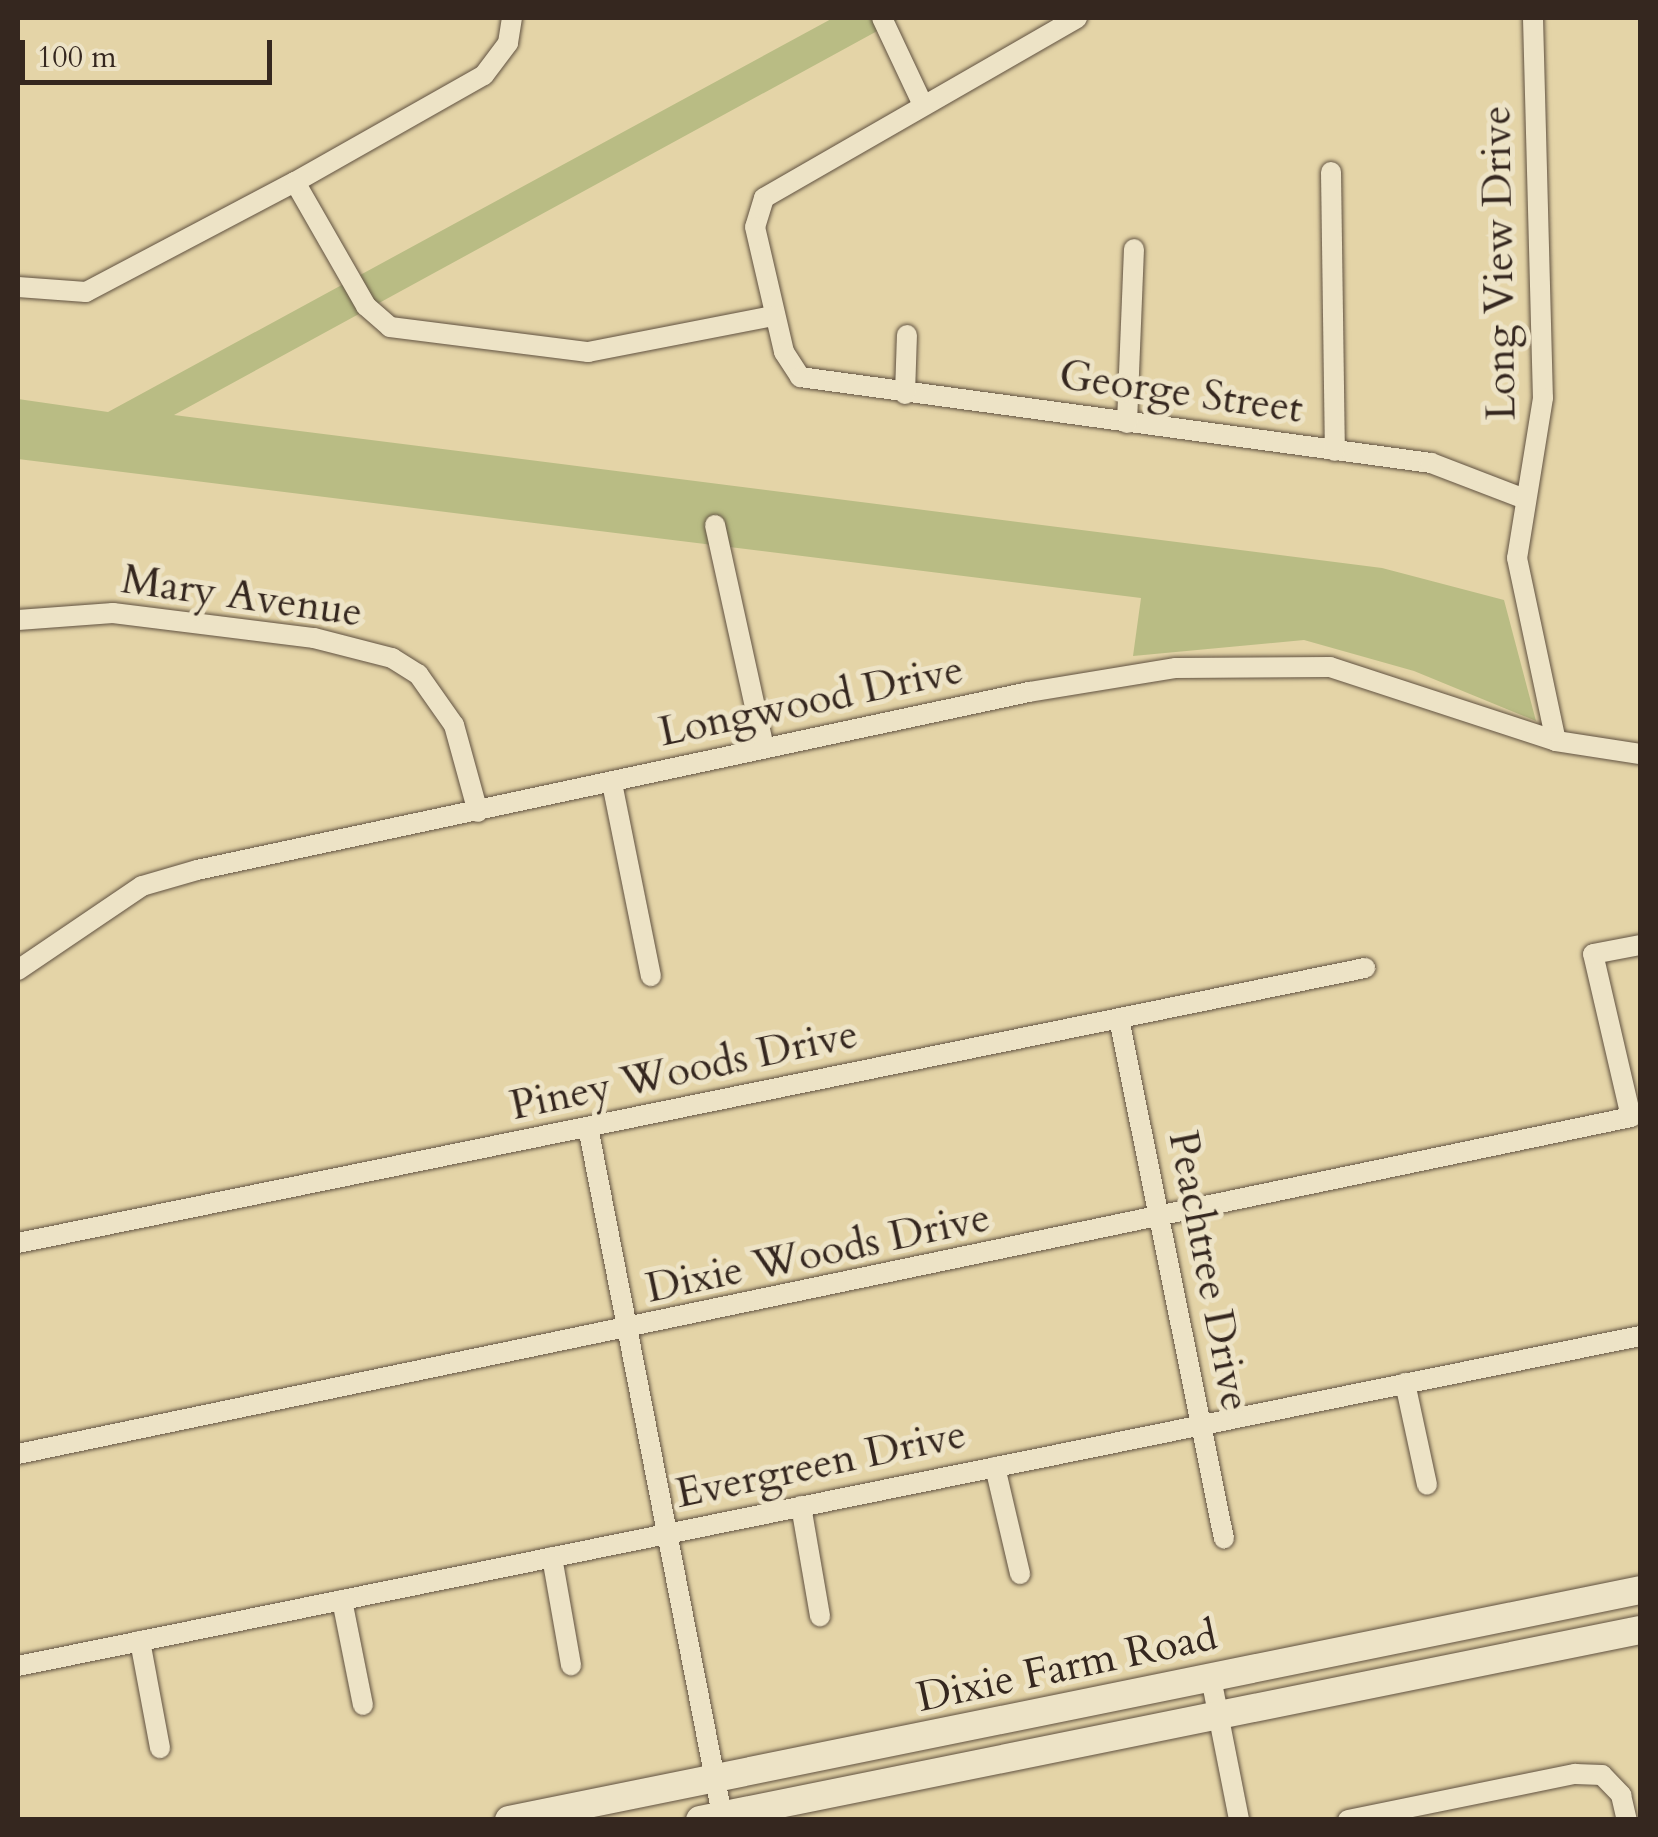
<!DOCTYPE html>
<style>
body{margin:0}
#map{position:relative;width:1658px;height:1837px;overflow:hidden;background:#e4d4a7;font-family:Cardo,serif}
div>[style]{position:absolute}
.green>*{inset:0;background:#b9bc84}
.roads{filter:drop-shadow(0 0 2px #615241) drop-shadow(0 0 2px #615241)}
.minor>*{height:20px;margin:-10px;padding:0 10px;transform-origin:10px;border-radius:10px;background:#ede3c6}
.secondary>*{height:28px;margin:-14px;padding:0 14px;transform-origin:14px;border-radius:14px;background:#ede3c6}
span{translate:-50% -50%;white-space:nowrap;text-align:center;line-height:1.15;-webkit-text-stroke:10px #ede3c6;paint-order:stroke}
.street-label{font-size:42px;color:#35271f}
.frame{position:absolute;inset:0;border:20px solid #35271f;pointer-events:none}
.scale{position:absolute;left:20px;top:40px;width:252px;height:45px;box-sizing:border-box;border:5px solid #35271f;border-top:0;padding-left:12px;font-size:30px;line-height:35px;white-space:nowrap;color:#35271f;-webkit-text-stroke:8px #ede3c6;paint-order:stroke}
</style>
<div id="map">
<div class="green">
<i style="clip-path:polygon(833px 18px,901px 18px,174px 415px,1382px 568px,1504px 600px,1536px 721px,1414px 671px,1304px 640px,1133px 656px,1141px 598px,18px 459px,18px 399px,108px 412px)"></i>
</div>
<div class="roads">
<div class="minor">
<i style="left:882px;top:18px;width:96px;rotate:64.8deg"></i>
<i style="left:1077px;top:18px;width:361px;rotate:150.1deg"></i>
<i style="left:764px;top:198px;width:30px;rotate:107deg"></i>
<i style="left:755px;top:227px;width:128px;rotate:76.9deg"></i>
<i style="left:784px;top:352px;width:30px;rotate:57deg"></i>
<i style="left:800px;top:377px;width:637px;rotate:7.76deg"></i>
<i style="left:1431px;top:463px;width:101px;rotate:21deg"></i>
<i style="left:1533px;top:18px;width:380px;rotate:88.5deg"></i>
<i style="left:1543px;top:398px;width:162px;rotate:99.2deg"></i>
<i style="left:1517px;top:558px;width:187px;rotate:78deg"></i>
<i style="left:1331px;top:172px;width:279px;rotate:89.2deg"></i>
<i style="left:295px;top:182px;width:143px;rotate:60.2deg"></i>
<i style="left:366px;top:306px;width:32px;rotate:41deg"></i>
<i style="left:390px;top:327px;width:200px;rotate:7.2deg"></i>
<i style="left:588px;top:352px;width:189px;rotate:-11deg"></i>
<i style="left:18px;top:287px;width:68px;rotate:4.2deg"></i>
<i style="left:86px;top:292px;width:236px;rotate:-27.8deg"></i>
<i style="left:295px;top:182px;width:217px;rotate:-29.5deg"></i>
<i style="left:484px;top:75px;width:40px;rotate:-53deg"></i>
<i style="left:508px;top:43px;width:25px;rotate:-81deg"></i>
<i style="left:905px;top:394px;width:59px;rotate:-88.1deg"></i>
<i style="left:1127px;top:423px;width:174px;rotate:-87.7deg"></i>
<i style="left:715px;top:525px;width:228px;rotate:77.6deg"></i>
<i style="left:18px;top:620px;width:95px;rotate:-4.2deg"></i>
<i style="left:113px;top:613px;width:203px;rotate:7.1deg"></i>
<i style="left:314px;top:638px;width:81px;rotate:14.4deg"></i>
<i style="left:392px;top:658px;width:31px;rotate:32deg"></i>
<i style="left:418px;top:674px;width:62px;rotate:54.8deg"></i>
<i style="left:454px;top:725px;width:90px;rotate:74.6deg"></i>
<i style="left:612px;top:783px;width:197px;rotate:78.6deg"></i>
<i style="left:18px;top:970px;width:150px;rotate:-34.1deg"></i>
<i style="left:142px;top:886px;width:57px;rotate:-16.2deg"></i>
<i style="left:197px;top:870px;width:851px;rotate:-12.08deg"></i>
<i style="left:1029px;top:692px;width:149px;rotate:-9.3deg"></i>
<i style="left:1176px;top:668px;width:154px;rotate:-0.4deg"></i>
<i style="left:1330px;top:667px;width:238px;rotate:18.1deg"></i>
<i style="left:1556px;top:741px;width:85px;rotate:8.8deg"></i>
<i style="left:1119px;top:1019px;width:530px;rotate:78.58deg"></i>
<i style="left:588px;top:1127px;width:706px;rotate:78.98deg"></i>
<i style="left:18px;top:1243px;width:1375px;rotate:-11.54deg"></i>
<i style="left:1405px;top:1383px;width:104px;rotate:77.8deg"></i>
<i style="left:18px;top:1454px;width:1648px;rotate:-11.8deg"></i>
<i style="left:1631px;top:1117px;width:167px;rotate:-103.1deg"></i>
<i style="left:1593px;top:954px;width:48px;rotate:-10.8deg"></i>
<i style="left:995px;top:1467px;width:110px;rotate:76.8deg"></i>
<i style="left:801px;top:1506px;width:112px;rotate:80.2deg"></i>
<i style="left:552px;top:1557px;width:110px;rotate:80deg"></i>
<i style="left:342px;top:1600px;width:107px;rotate:78.7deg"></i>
<i style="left:140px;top:1641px;width:109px;rotate:79.4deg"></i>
<i style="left:18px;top:1666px;width:1655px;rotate:-11.5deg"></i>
<i style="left:1211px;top:1678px;width:145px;rotate:78.8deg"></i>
<i style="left:1348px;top:1820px;width:232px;rotate:-11.5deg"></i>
<i style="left:1575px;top:1774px;width:27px;rotate:2deg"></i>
<i style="left:1602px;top:1775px;width:28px;rotate:46deg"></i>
<i style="left:1621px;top:1795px;width:26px;rotate:77deg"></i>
</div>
<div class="secondary">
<i style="left:509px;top:1820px;width:1154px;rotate:-11.49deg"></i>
<i style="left:700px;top:1820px;width:959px;rotate:-11.43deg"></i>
</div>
</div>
<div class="street-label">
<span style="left:1499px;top:263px;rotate:-91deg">Long View Drive</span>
<span style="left:1181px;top:392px;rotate:8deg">George Street</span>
<span style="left:242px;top:596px;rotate:8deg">Mary Avenue</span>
<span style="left:811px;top:701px;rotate:-12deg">Longwood Drive</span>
<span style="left:684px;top:1070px;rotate:-12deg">Piney Woods Drive</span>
<span style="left:818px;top:1253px;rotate:-12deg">Dixie Woods Drive</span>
<span style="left:1209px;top:1271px;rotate:79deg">Peachtree Drive</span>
<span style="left:821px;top:1464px;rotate:-12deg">Evergreen Drive</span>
<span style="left:1067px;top:1667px;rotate:-12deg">Dixie Farm Road</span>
</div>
<div class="frame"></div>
<div class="scale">100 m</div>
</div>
